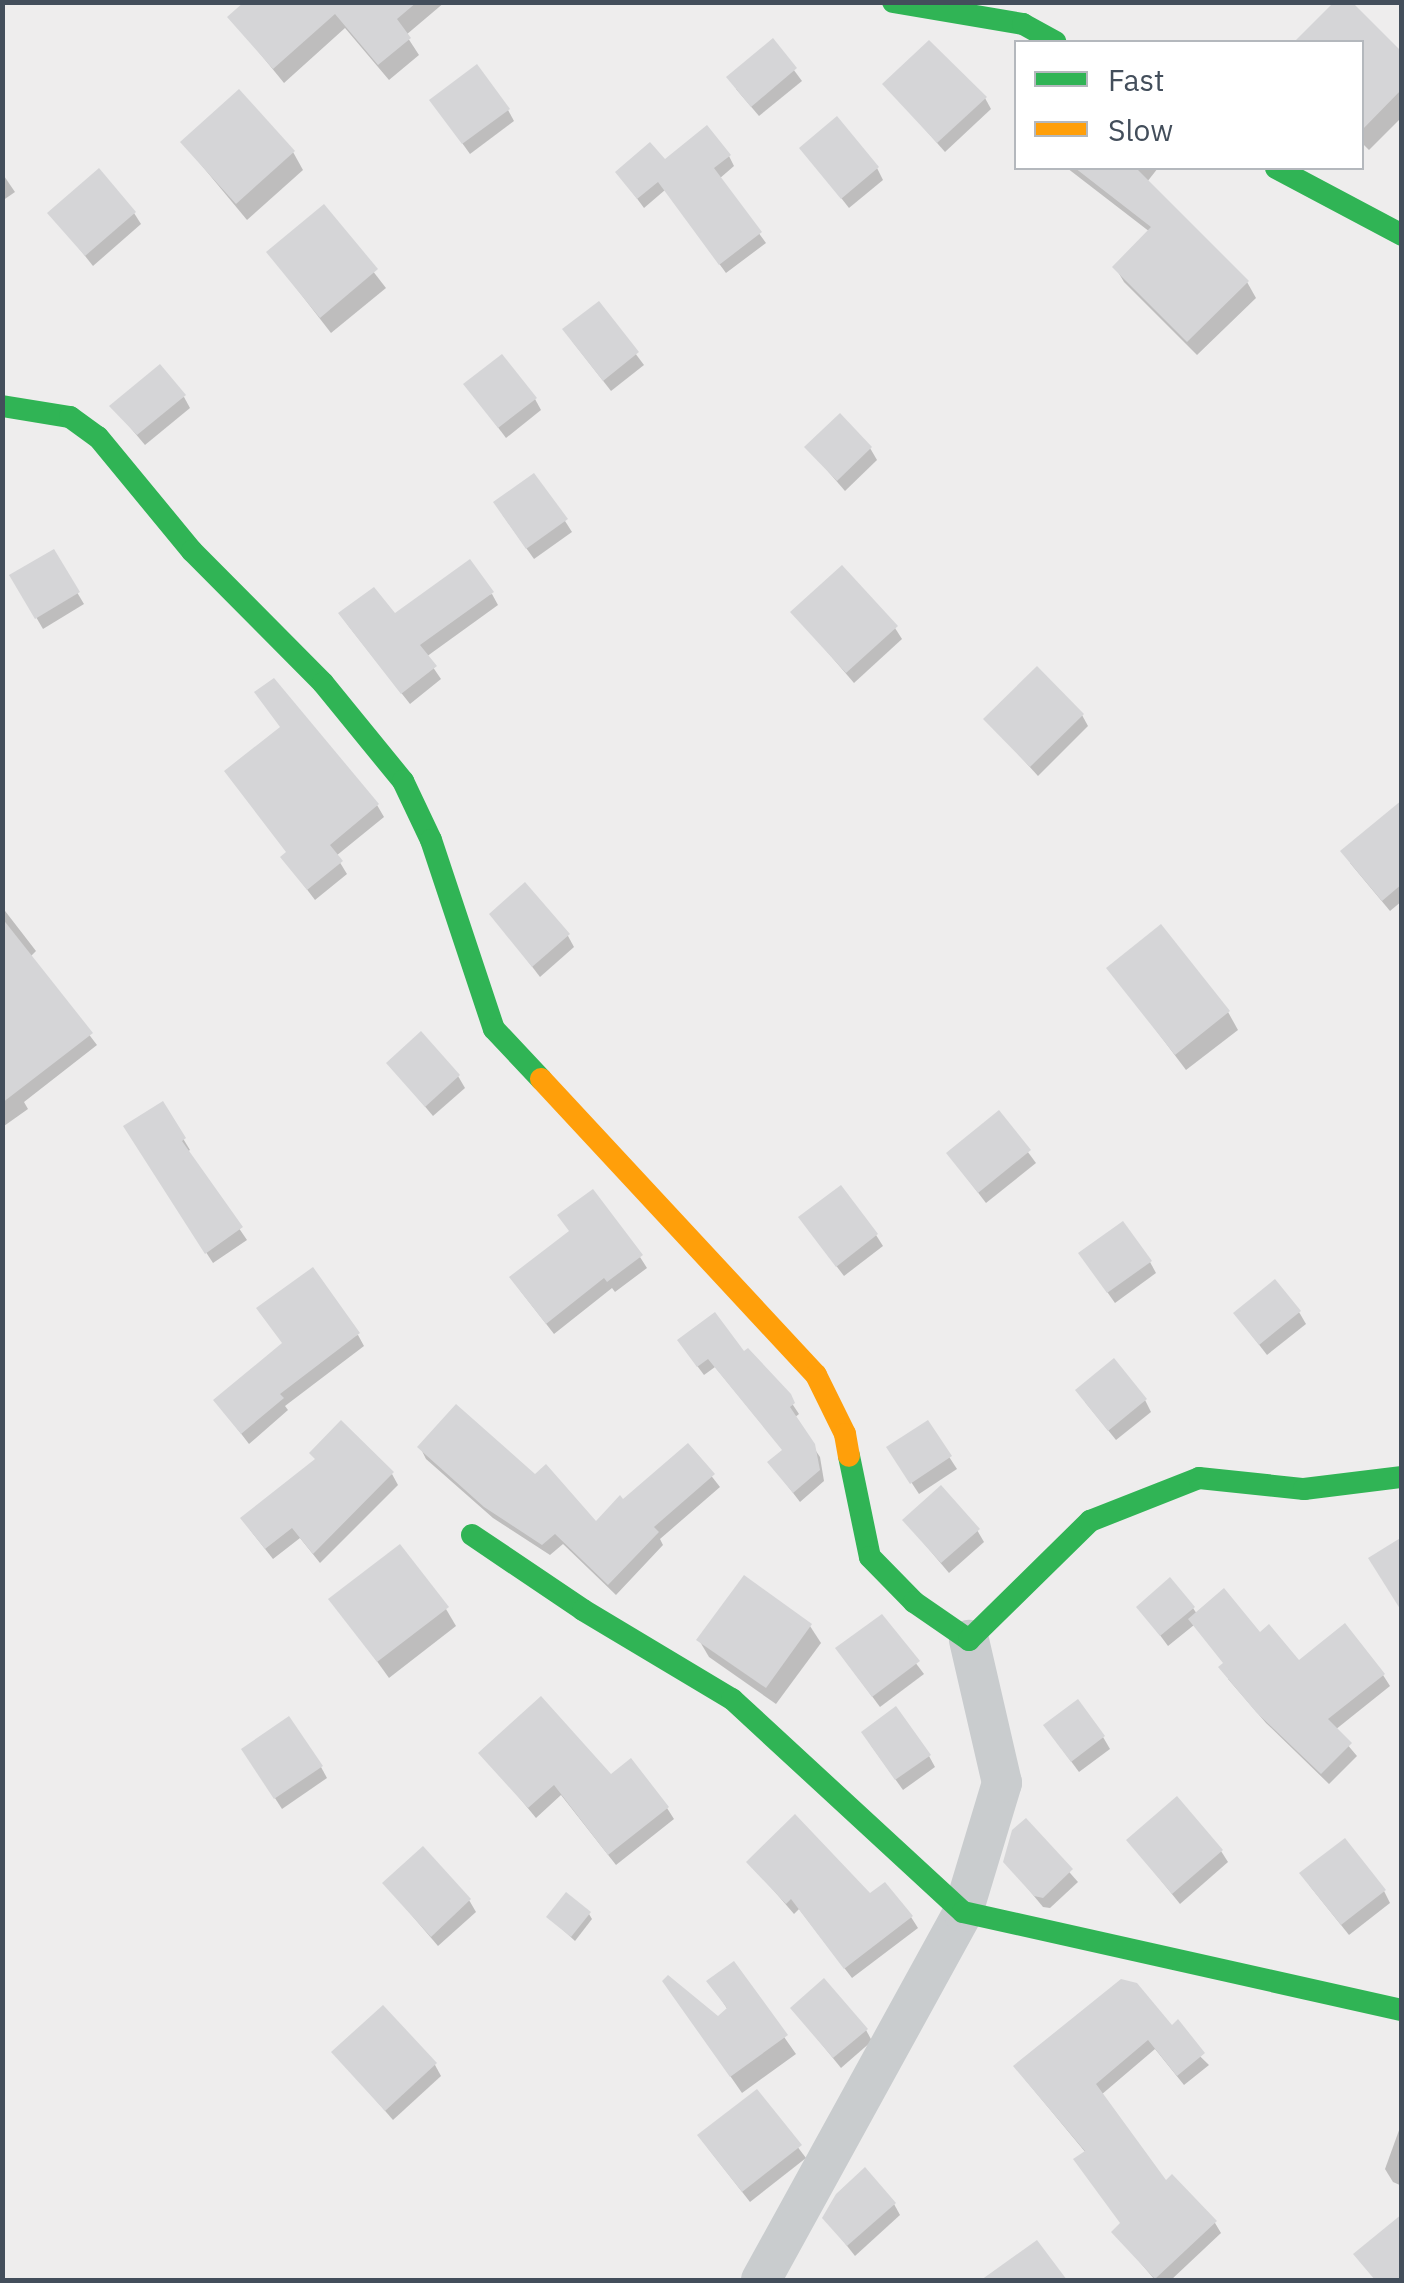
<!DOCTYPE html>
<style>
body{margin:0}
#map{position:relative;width:1404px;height:2283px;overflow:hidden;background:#eeeded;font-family:"IBM Plex Sans",sans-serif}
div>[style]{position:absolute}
.shadow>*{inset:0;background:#0003}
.building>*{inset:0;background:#d5d5d7}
.street>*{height:40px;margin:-20px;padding:0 20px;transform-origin:20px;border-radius:20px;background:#c9ccce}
.fast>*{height:22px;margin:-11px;padding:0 11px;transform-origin:11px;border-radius:11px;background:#30b455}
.slow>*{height:22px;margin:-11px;padding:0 11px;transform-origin:11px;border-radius:11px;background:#ff9f0a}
span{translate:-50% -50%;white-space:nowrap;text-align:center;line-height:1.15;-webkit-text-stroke:8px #fff;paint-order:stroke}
.frame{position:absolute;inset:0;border:5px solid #434e5b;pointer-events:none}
.legend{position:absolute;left:1014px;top:40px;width:350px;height:130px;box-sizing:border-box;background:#fff;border:2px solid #b4b8bd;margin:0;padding:12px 18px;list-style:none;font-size:30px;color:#434e5b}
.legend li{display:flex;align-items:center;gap:20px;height:50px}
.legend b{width:50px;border:2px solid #b4b8bd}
</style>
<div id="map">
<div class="shadow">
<i style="clip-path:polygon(248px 2px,445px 2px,406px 35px,419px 55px,389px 80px,345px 28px,284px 83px,231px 18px)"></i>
<i style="clip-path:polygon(1337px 2px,1402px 56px,1402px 117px,1369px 150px,1362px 143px,1362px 42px,1298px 42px)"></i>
<i style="clip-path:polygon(773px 42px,802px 81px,759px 116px,736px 89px)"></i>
<i style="clip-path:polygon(885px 84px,985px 98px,991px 109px,945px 152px)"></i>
<i style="clip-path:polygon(508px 110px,514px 121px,470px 154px,439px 111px)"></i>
<i style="clip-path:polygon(183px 143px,293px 152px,303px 170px,247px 220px)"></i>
<i style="clip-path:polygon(802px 148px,877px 168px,883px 180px,849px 208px)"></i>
<i style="clip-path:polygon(729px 156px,734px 166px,719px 179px,766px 243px,726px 273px,665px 190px,644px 208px,618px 173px)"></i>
<i style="clip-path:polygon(1067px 168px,1158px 168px,1147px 182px,1247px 282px,1256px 298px,1197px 355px,1124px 282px,1115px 267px,1150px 232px)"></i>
<i style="clip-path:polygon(2px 173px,15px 192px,2px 201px)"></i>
<i style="clip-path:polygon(324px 208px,386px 288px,331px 333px,269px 253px)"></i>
<i style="clip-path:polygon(51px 213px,134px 213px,141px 224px,93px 266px)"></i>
<i style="clip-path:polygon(599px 305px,644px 365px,611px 391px,572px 341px)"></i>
<i style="clip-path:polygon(466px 385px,535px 399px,541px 410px,506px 438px)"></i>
<i style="clip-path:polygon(184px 397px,190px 408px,145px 445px,112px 406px)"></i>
<i style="clip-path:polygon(807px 447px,870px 448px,877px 460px,845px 491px)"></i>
<i style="clip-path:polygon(502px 514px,565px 521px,572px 532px,534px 559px)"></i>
<i style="clip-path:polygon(53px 552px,84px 604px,43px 629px,12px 576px)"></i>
<i style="clip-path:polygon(492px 594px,498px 605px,426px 657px,441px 679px,410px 704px,347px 624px)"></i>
<i style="clip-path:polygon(793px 612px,895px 628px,902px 639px,854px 683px)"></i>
<i style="clip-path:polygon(1082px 715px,1088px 726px,1038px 776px,986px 719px)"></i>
<i style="clip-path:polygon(282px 729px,377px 805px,384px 817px,336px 856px,347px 874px,315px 900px,283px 858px,288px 853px)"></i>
<i style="clip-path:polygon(1402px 814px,1402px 901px,1390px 911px,1350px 863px)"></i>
<i style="clip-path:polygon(2px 907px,36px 951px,30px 957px,97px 1045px,24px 1102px,28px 1109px,4px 1126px)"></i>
<i style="clip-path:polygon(492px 914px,568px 936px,574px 947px,540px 977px)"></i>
<i style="clip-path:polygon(1110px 969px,1228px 1012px,1238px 1030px,1186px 1070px)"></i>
<i style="clip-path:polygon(389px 1064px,458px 1076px,465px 1088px,433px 1116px)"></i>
<i style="clip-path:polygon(162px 1104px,190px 1150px,187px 1152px,247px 1240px,213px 1263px,132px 1138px)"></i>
<i style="clip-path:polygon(999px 1113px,1036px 1163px,986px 1203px,956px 1164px)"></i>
<i style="clip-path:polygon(808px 1229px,876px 1235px,883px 1246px,844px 1276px)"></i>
<i style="clip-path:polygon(640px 1257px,647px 1268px,615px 1292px,612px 1288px,554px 1334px,519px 1289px)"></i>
<i style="clip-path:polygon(1150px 1262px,1156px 1273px,1115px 1303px,1088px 1265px)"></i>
<i style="clip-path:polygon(1299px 1312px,1306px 1324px,1267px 1355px,1243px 1324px)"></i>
<i style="clip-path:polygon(358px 1335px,364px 1346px,285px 1406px,288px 1410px,249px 1444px,216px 1401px,284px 1345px)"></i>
<i style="clip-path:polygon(686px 1351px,743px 1354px,793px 1405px,799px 1414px,794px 1418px,820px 1457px,824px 1481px,800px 1502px,770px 1463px,784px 1451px,715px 1367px,704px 1375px)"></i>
<i style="clip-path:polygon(1145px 1400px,1151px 1412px,1116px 1440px,1085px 1402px)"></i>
<i style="clip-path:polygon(927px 1423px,957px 1469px,919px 1494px,896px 1459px)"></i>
<i style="clip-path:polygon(688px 1446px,720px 1487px,660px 1539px,663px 1545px,616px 1595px,563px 1544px,550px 1555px,493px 1518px,426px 1459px,420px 1447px,535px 1478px,596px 1524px)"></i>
<i style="clip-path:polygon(392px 1474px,398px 1485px,320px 1563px,300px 1538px,273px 1559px,250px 1530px)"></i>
<i style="clip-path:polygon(905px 1521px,977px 1530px,984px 1542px,949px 1573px)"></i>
<i style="clip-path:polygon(332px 1599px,446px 1609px,456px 1626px,389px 1678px)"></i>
<i style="clip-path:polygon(1139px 1607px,1193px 1608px,1197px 1614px,1259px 1636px,1299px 1663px,1383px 1675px,1390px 1686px,1335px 1730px,1357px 1756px,1329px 1784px,1266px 1723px,1228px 1679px,1233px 1671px,1194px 1625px,1168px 1646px)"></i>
<i style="clip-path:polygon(881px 1617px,924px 1674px,880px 1707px,845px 1660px)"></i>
<i style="clip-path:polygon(810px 1626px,821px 1643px,776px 1704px,709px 1657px,699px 1640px)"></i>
<i style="clip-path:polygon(1053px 1737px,1103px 1737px,1110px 1749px,1079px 1772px)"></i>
<i style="clip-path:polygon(870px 1744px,929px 1756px,935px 1767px,903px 1790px)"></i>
<i style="clip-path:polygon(482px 1753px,610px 1778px,667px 1808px,674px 1819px,616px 1865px,561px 1795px,536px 1818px)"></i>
<i style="clip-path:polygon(251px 1761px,321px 1767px,327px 1778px,282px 1809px)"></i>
<i style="clip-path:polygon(1025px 1822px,1078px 1882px,1050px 1908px,1043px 1907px,1006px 1862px)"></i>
<i style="clip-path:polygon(1129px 1841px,1221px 1851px,1228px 1862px,1180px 1904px)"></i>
<i style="clip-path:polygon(749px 1862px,870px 1897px,911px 1917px,918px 1928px,852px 1978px,799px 1909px,794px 1914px)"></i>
<i style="clip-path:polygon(385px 1884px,469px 1900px,476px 1912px,438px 1946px)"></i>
<i style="clip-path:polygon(1309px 1885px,1384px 1891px,1390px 1903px,1349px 1935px)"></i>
<i style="clip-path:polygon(589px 1914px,592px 1919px,575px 1941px,549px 1917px)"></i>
<i style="clip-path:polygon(733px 1964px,796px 2054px,742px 2093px,665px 1982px,719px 2019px,728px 2010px,709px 1981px)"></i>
<i style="clip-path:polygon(793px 2009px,866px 2030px,872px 2041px,841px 2068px)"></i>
<i style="clip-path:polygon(1171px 2028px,1209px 2065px,1184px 2085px,1155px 2049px,1101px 2095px,1166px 2183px,1215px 2223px,1221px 2233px,1171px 2280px,1155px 2280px,1114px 2232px,1122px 2224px,1086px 2153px,1023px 2077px)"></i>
<i style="clip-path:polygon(334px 2052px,435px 2065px,441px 2076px,393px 2120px)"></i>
<i style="clip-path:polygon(756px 2092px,806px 2158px,750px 2202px,707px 2147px)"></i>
<i style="clip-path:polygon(1402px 2122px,1402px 2186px,1393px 2182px,1385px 2169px)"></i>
<i style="clip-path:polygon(894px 2204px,900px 2215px,855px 2256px,825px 2218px)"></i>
</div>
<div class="building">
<i style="clip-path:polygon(244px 2px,417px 2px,397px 19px,411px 38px,378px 65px,335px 14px,273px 69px,227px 17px)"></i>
<i style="clip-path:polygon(1334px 2px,1352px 2px,1402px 52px,1402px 89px,1362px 130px,1362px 42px,1294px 42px)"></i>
<i style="clip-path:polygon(773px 38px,797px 68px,751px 107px,726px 77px)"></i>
<i style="clip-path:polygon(929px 40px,987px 97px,937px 143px,882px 84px)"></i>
<i style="clip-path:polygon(477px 64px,510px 109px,462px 144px,429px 100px)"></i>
<i style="clip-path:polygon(239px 89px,295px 151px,236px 204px,180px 142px)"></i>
<i style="clip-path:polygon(837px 116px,879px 167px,841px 199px,799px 148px)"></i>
<i style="clip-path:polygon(707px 125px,731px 155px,714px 168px,762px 232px,719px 265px,658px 182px,637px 199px,615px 172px,650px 142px,665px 159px)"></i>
<i style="clip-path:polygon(99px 168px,136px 212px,85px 256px,47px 213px)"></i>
<i style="clip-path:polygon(1075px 168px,1136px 168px,1249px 281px,1187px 342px,1112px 267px,1151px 227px)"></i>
<i style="clip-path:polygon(324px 204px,378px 269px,320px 318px,266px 252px)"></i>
<i style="clip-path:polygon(599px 301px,639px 352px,603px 381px,562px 329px)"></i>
<i style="clip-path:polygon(502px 354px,537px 398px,498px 428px,463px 384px)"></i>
<i style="clip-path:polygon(160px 364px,186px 395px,137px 435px,109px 406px)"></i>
<i style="clip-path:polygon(840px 413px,872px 447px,837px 481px,804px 447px)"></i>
<i style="clip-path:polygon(534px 473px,568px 519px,526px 549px,493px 502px)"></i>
<i style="clip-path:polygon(54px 549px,80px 592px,35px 619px,9px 575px)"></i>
<i style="clip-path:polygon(470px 559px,494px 592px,420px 645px,437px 666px,401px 694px,338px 613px,374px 587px,395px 613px)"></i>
<i style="clip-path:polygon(842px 565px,898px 626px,846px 673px,790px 612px)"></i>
<i style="clip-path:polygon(1037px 666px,1084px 714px,1030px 767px,983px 719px)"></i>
<i style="clip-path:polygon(274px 678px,379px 804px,330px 845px,343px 861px,307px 890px,280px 857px,286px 852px,224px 771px,280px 727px,254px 692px)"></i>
<i style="clip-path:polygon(1402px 800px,1402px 884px,1382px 901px,1340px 851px)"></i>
<i style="clip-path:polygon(525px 882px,570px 934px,532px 967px,489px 914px)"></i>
<i style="clip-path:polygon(2px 918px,93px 1033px,2px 1103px)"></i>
<i style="clip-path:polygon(1161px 924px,1230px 1011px,1175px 1055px,1106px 968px)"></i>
<i style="clip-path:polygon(421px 1031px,460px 1075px,425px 1107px,386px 1063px)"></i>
<i style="clip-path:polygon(163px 1101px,186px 1138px,182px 1141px,243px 1227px,205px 1254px,123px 1126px)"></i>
<i style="clip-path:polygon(999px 1110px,1031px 1150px,978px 1193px,946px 1153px)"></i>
<i style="clip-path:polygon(841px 1185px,878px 1234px,836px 1267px,798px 1217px)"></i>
<i style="clip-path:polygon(593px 1189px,643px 1255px,607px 1282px,604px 1278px,546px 1324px,509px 1277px,569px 1231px,557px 1215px)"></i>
<i style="clip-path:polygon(1123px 1221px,1152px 1261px,1107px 1293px,1078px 1253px)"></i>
<i style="clip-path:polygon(313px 1267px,360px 1333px,280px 1394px,284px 1398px,241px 1434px,213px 1400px,282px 1343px,256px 1308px)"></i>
<i style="clip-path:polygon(1275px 1279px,1301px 1311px,1259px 1345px,1233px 1313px)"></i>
<i style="clip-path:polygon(715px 1312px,744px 1351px,748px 1348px,791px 1394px,795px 1403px,790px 1407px,815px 1444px,820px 1470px,793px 1493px,767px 1462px,782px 1450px,708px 1359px,697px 1367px,677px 1340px)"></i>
<i style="clip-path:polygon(1114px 1358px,1147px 1399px,1108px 1431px,1075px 1390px)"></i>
<i style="clip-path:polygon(456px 1404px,535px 1474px,546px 1464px,596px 1521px,620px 1495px,623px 1499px,688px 1443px,715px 1474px,654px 1527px,659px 1532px,608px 1585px,555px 1534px,542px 1545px,484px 1507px,417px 1447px)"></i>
<i style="clip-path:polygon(341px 1420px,394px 1472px,313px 1554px,292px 1528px,265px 1549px,240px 1518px,315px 1459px,309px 1453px)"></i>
<i style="clip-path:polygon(928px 1420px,952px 1456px,910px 1484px,886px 1447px)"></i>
<i style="clip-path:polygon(941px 1485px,980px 1529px,941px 1563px,902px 1520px)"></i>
<i style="clip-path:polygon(1402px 1537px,1402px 1612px,1368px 1558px)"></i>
<i style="clip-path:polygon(400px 1544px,449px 1607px,377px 1662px,328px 1599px)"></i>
<i style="clip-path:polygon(744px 1575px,812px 1624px,766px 1688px,696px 1640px)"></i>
<i style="clip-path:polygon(1170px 1577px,1195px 1607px,1160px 1636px,1136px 1607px)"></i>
<i style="clip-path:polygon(1224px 1588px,1260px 1632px,1269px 1624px,1299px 1660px,1345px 1623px,1385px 1674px,1328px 1719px,1352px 1743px,1321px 1774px,1256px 1712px,1218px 1667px,1223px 1663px,1188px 1619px)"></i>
<i style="clip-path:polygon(882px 1614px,920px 1661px,872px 1697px,835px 1648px)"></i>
<i style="clip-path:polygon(541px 1696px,611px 1774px,631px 1758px,669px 1807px,608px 1855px,554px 1785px,528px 1808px,478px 1753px)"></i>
<i style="clip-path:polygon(1078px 1699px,1105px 1736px,1071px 1762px,1043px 1725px)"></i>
<i style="clip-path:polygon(896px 1706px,931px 1755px,895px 1780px,861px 1732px)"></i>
<i style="clip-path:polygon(289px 1716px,323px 1766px,274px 1799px,241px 1749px)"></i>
<i style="clip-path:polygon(1177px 1796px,1223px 1850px,1172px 1894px,1126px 1840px)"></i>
<i style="clip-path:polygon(795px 1814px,870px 1893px,885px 1882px,913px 1916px,844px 1969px,791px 1899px,786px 1904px,746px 1862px)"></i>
<i style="clip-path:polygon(1026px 1818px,1073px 1869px,1043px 1898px,1034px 1896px,1003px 1862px,1012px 1830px)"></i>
<i style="clip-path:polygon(1345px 1838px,1386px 1890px,1341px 1925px,1299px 1873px)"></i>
<i style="clip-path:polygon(423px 1846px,471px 1899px,431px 1937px,382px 1883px)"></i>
<i style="clip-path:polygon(566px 1892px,591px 1912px,571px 1937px,546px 1917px)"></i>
<i style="clip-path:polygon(734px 1961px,788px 2035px,730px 2077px,662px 1981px,668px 1975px,718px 2016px,727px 2008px,706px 1981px)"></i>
<i style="clip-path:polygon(824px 1978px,868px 2029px,833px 2058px,790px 2008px)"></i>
<i style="clip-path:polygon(1121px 1979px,1137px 1983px,1172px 2025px,1178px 2019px,1205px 2053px,1177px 2076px,1148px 2040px,1096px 2084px,1166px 2180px,1172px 2174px,1217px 2221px,1155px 2279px,1111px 2232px,1120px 2223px,1073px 2159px,1085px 2151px,1013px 2066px)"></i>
<i style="clip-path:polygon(383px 2005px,437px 2063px,385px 2111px,331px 2052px)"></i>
<i style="clip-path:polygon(757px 2089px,802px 2145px,742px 2192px,697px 2135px)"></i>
<i style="clip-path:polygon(865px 2167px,896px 2203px,847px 2246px,822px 2218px,836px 2194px)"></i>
<i style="clip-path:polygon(1402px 2214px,1402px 2280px,1375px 2280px,1353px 2254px)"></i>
<i style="clip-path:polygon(1037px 2240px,1067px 2280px,981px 2280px)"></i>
</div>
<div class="street">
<i style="left:761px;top:2280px;width:420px;rotate:-61.2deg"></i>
<i style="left:963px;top:1912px;width:135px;rotate:-73.2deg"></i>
<i style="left:1002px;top:1783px;width:147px;rotate:-103deg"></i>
</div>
<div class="fast">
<i style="left:893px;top:2px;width:132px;rotate:9.6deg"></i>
<i style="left:1023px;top:24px;width:37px;rotate:29deg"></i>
<i style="left:1276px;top:168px;width:143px;rotate:28deg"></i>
<i style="left:2px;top:406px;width:69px;rotate:9.2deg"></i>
<i style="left:70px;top:417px;width:34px;rotate:36deg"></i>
<i style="left:98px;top:437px;width:148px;rotate:50.5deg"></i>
<i style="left:192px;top:551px;width:186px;rotate:45.2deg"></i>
<i style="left:323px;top:683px;width:127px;rotate:50.8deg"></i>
<i style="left:403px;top:781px;width:65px;rotate:64.6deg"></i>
<i style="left:431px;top:840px;width:199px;rotate:71.6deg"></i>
<i style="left:494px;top:1029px;width:69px;rotate:46.8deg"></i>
<i style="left:849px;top:1456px;width:103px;rotate:78.3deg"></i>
<i style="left:870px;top:1557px;width:63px;rotate:45.6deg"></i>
<i style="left:914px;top:1602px;width:67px;rotate:34.6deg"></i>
<i style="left:969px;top:1640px;width:170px;rotate:-44.5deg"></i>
<i style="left:1090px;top:1521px;width:117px;rotate:-21.5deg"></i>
<i style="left:1199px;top:1478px;width:106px;rotate:6deg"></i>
<i style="left:1304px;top:1489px;width:99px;rotate:-7deg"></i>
<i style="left:472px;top:1535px;width:134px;rotate:34deg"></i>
<i style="left:583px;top:1610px;width:174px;rotate:30.9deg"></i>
<i style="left:732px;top:1699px;width:314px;rotate:42.7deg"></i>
<i style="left:963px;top:1912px;width:450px;rotate:12.6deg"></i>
</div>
<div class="slow">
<i style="left:541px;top:1079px;width:404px;rotate:47.1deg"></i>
<i style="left:816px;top:1375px;width:66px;rotate:63.8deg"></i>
<i style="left:845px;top:1434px;width:22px;rotate:80deg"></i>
</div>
<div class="frame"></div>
<ul class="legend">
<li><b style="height:12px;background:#30b455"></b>Fast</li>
<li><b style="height:12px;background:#ff9f0a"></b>Slow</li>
</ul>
</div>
